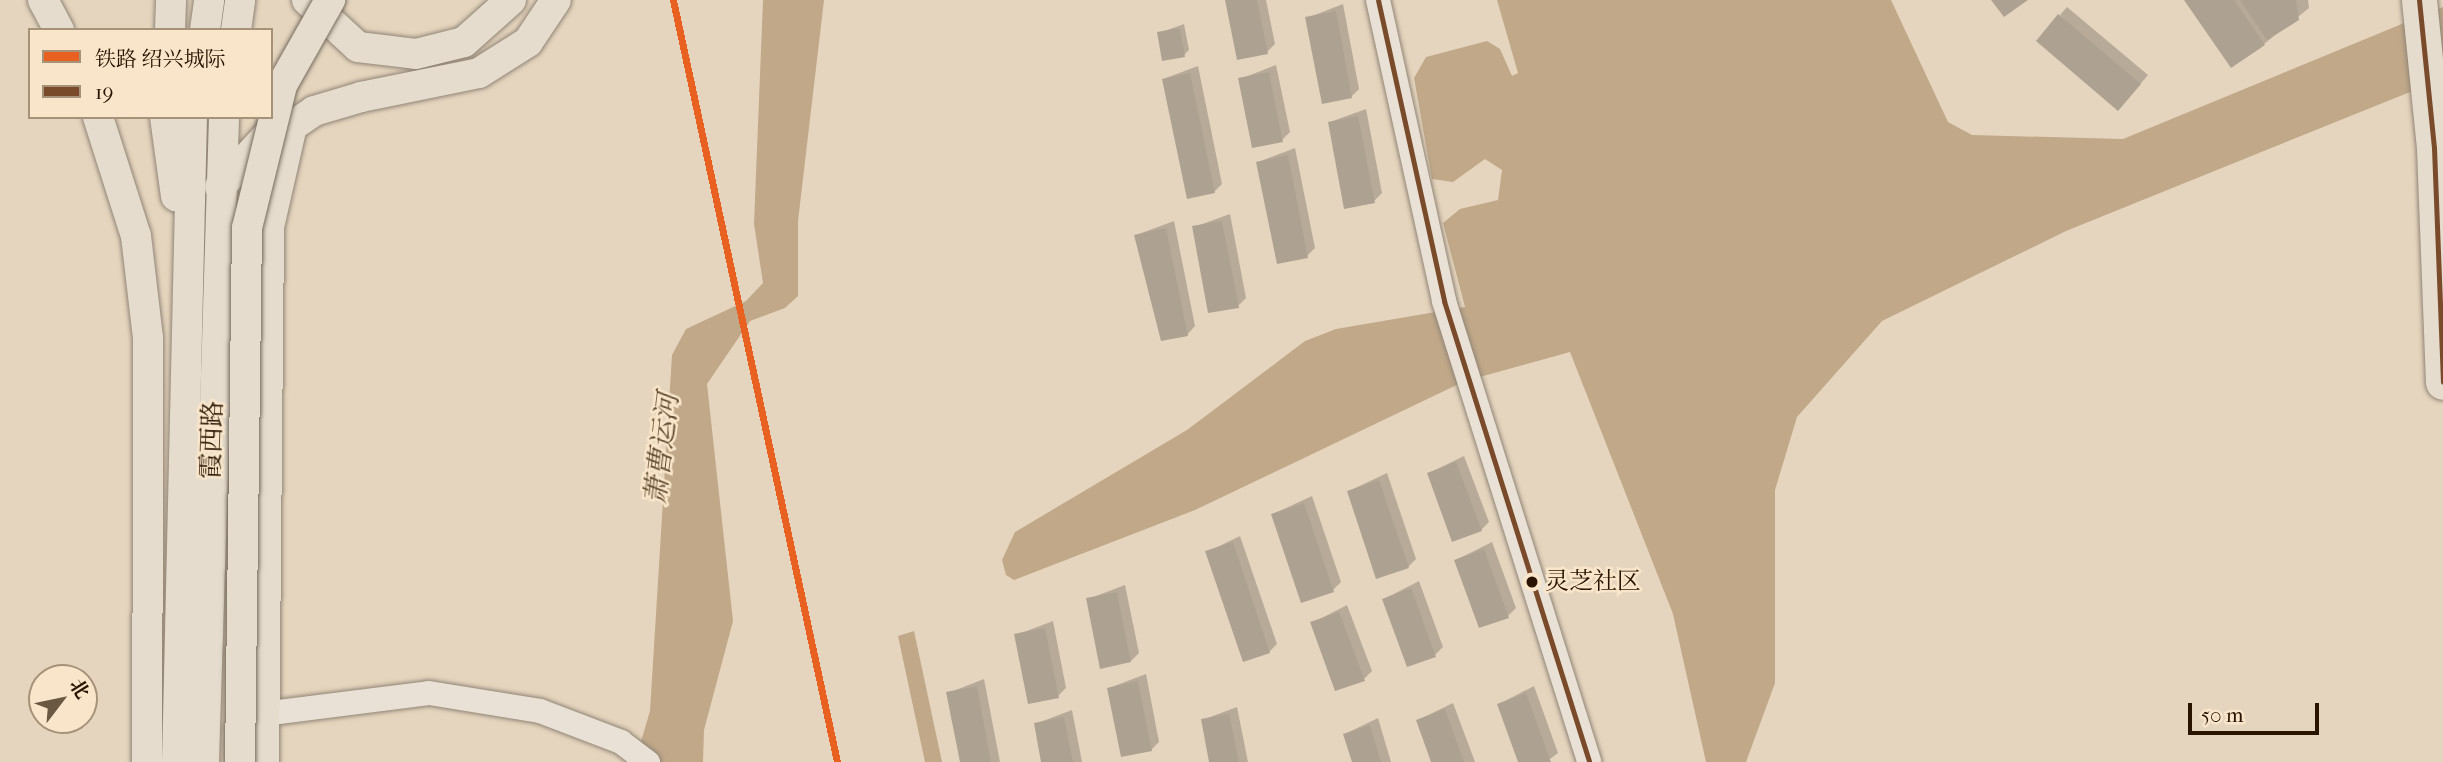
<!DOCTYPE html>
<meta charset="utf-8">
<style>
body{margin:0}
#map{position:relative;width:2443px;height:762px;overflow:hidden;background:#e5d5be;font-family:"IM FELL French Canon","Noto Serif SC",serif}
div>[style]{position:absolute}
.water>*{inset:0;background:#c0a889}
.shadow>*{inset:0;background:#0003}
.building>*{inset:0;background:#ada291}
.roads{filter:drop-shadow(0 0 2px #918576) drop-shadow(0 0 2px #918576)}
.minor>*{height:24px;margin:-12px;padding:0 12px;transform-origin:12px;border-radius:12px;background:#e9e1d5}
.major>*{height:30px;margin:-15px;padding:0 15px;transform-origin:15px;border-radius:15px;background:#e5dcce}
.highway>*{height:35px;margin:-17.5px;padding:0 17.5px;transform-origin:17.5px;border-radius:17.5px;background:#e5dcce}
.bridges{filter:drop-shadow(0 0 2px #766b5d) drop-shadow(0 0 2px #766b5d)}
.major-bridge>*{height:30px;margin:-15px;padding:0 15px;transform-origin:15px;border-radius:15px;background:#e5dcce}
.bus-1>*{height:5px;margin:-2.5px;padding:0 2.5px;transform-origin:2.5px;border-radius:2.5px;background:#7a4b2a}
.rail-1>*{height:7px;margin:-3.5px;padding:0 3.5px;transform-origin:3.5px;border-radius:3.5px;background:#e86120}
.dots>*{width:19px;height:19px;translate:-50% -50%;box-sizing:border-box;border:4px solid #f9e6ca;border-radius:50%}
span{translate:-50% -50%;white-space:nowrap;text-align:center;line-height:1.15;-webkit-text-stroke:5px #f9e6ca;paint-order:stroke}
.bus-label{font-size:24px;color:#281400}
.left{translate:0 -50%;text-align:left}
.street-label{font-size:26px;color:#281400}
.water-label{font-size:28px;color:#5e482e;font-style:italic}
.legend{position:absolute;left:28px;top:28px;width:245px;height:91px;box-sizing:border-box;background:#f9e6ca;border:2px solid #a59279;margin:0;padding:9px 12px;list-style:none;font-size:21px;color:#281400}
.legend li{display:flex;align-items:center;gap:14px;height:35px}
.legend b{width:35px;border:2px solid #a59279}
.north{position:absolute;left:28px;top:664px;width:70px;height:70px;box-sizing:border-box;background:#f9e6ca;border:2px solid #a59279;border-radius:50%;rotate:58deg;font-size:19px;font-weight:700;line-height:28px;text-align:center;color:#281400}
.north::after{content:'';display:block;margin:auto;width:24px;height:32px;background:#6a5842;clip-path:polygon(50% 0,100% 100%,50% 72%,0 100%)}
.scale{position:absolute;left:2188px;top:703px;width:131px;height:32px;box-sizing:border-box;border:4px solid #281400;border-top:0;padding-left:9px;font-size:21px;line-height:24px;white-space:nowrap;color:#281400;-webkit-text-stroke:5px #f9e6ca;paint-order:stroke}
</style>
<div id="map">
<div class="water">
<i style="clip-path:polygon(763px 0,824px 0,798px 221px,798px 296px,785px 308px,750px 321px,707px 384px,733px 621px,704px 730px,703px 762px,635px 762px,650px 711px,672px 355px,686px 329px,746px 301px,763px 283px,754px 224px)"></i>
<i style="clip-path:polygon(1497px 0,1891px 0,1948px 122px,1972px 135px,2123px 139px,2443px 7px,2443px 71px,2415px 90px,2066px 231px,1882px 321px,1797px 417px,1775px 490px,1775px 683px,1746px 762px,1706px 762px,1673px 614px,1570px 352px,1465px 381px,1195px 510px,1014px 580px,1006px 575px,1002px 560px,1015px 532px,1187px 430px,1305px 341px,1336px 329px,1465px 307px,1443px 223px,1460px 209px,1498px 200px,1502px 170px,1485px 159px,1453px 182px,1432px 179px,1414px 78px,1426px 57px,1487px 41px,1500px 49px,1512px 76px,1518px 73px)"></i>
<i style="clip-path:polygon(914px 631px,942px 762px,925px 762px,898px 636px)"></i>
</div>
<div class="shadow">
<i style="clip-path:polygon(1227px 0,1266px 0,1275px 44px,1267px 52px)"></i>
<i style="clip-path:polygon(2186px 0,2308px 0,2309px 8px,2264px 44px)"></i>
<i style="clip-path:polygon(1343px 4px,1359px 89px,1351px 97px,1307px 18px)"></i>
<i style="clip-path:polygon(2067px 7px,2148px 75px,2126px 101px,2060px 15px)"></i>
<i style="clip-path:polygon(1184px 24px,1189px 50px,1184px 55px,1159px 33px)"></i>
<i style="clip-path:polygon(1276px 65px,1290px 132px,1282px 140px,1240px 79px)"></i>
<i style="clip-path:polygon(1198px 66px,1222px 184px,1214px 192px,1163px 79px)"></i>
<i style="clip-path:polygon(1366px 109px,1382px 193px,1374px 201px,1330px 122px)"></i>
<i style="clip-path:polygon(1295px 148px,1315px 248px,1307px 256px,1258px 162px)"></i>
<i style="clip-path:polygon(1230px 214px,1246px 298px,1238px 306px,1194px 227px)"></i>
<i style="clip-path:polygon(1174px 221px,1195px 326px,1187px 335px,1136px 235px)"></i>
<i style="clip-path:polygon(1464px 456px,1489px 522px,1481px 530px,1429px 473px)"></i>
<i style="clip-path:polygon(1387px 473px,1416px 559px,1408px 567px,1349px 491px)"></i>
<i style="clip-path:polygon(1312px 496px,1341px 582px,1333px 590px,1273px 514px)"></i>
<i style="clip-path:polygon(1240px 536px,1277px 644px,1269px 652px,1207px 552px)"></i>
<i style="clip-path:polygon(1492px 542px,1516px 608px,1508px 616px,1456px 560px)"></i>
<i style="clip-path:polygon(1419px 581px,1443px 647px,1435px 655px,1384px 599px)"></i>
<i style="clip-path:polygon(1125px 585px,1139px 653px,1131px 661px,1088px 599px)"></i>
<i style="clip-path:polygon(1347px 605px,1372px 671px,1364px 679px,1312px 623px)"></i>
<i style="clip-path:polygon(1053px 621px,1066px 688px,1058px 696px,1016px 635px)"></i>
<i style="clip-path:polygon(1146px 674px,1159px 742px,1151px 750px,1109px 688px)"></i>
<i style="clip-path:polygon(984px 679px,1000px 762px,961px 762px,948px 693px)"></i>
<i style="clip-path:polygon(1534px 686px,1558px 753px,1546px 762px,1520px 762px,1499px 704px)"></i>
<i style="clip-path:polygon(1453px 703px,1475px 762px,1433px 762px,1418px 720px)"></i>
<i style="clip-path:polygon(1237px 707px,1248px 762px,1211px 762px,1202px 720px)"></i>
<i style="clip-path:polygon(1072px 710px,1082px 762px,1043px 762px,1035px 724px)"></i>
<i style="clip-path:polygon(1378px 718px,1391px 762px,1354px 762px,1345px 734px)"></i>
</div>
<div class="building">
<i style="clip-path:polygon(1225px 0,1257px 0,1268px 54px,1237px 60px)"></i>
<i style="clip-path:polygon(1991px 0,2028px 0,2004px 17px)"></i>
<i style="clip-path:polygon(2184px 0,2234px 0,2265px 45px,2231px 68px)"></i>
<i style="clip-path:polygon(2240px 0,2296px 0,2299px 20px,2267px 40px)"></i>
<i style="clip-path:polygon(1336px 11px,1352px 98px,1322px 104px,1305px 17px)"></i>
<i style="clip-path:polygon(2058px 14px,2141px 84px,2118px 111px,2036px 41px)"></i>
<i style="clip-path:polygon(1180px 28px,1185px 57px,1162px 61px,1157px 32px)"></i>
<i style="clip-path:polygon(1269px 72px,1283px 142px,1252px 148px,1238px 78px)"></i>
<i style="clip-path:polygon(1190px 73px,1215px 193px,1187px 199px,1162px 79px)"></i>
<i style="clip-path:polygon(1358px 116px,1375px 203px,1344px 209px,1328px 122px)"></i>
<i style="clip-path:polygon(1288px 155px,1308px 258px,1277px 264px,1256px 162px)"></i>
<i style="clip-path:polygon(1222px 221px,1239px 308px,1208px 313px,1192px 226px)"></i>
<i style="clip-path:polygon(1166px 228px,1188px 336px,1161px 341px,1134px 235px)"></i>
<i style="clip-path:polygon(1456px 462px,1482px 531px,1452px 542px,1427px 473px)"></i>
<i style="clip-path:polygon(1379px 480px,1409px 568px,1376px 579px,1347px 491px)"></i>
<i style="clip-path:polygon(1304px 503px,1334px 592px,1301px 603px,1271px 514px)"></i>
<i style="clip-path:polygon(1233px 542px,1270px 653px,1243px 662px,1205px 551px)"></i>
<i style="clip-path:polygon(1484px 549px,1509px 618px,1479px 628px,1454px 560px)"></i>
<i style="clip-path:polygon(1411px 588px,1436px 657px,1407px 667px,1382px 599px)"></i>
<i style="clip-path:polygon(1117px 592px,1131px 662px,1100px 669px,1086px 598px)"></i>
<i style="clip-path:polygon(1339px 612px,1365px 681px,1335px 691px,1310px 622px)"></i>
<i style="clip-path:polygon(1045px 628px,1059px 698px,1028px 704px,1014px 634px)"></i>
<i style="clip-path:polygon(1138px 681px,1152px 751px,1121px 757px,1107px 688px)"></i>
<i style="clip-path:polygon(977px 686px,991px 762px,960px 762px,946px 692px)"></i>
<i style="clip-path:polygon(1526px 693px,1551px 762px,1518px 762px,1497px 704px)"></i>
<i style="clip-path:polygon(1445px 709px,1464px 762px,1431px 762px,1416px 720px)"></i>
<i style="clip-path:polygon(1229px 714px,1239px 762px,1209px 762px,1201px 719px)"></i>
<i style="clip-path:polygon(1064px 717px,1073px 762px,1041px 762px,1034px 723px)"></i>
<i style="clip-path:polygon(1370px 725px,1381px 762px,1352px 762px,1343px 734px)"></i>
</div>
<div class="roads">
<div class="minor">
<i style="left:1378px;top:0;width:308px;rotate:77.6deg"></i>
<i style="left:1444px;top:301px;width:483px;rotate:72.5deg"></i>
<i style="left:263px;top:714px;width:167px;rotate:-7.2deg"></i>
<i style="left:429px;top:693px;width:112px;rotate:9.2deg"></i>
<i style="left:540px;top:711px;width:87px;rotate:20.9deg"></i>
<i style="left:621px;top:742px;width:34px;rotate:37deg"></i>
</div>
<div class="major">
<i style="left:43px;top:0;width:34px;rotate:62deg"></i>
<i style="left:307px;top:0;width:69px;rotate:42.7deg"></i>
<i style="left:358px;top:47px;width:58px;rotate:6.9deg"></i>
<i style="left:416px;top:54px;width:49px;rotate:-14deg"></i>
<i style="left:464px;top:42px;width:63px;rotate:-41.8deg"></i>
<i style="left:170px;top:30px;width:30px;rotate:-88deg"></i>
<i style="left:205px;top:30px;width:30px;rotate:-82deg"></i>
<i style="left:236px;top:30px;width:30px;rotate:-82deg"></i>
<i style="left:98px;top:117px;width:125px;rotate:72.3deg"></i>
<i style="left:136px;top:236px;width:103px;rotate:83.3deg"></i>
<i style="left:148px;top:338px;width:424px;rotate:90.1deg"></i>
<i style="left:165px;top:117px;width:80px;rotate:82.1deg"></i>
<i style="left:220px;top:187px;width:90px;rotate:-47.3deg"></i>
<i style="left:177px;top:762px;width:645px;rotate:-88.67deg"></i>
<i style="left:204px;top:762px;width:645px;rotate:-88.22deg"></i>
<i style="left:264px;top:762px;width:535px;rotate:-89.46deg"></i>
<i style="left:269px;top:227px;width:104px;rotate:-77.2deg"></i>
<i style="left:292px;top:126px;width:27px;rotate:-34deg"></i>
<i style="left:314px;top:111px;width:49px;rotate:-16.6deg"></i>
<i style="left:361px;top:97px;width:120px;rotate:-11.5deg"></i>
<i style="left:479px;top:73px;width:58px;rotate:-32.3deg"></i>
<i style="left:528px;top:42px;width:50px;rotate:-56.3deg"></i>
</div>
<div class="highway">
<i style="left:2419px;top:0;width:149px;rotate:84.2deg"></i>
<i style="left:2434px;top:148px;width:234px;rotate:87.8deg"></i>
</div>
</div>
<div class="bridges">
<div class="major-bridge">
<i style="left:240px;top:762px;width:534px;rotate:-89.25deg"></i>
<i style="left:247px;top:228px;width:147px;rotate:-76.2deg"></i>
<i style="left:282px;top:85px;width:98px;rotate:-60.5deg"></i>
</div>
</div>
<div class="bus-1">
<i style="left:1378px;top:0;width:308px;rotate:77.6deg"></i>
<i style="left:1444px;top:301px;width:483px;rotate:72.5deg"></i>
<i style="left:2419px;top:0;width:149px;rotate:84.2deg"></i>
<i style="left:2434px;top:148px;width:234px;rotate:87.8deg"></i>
</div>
<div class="rail-1">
<i style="left:673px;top:0;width:779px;rotate:77.85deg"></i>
</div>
<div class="dots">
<i style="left:1532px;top:582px;background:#281400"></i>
</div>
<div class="bus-label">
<span class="left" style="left:1545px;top:582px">灵芝社区</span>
</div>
<div class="street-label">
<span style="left:212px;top:440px;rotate:-88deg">霞西路</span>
</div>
<div class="water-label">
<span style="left:662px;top:449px;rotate:-83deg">萧曹运河</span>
</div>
<ul class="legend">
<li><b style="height:9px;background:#e86120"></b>铁路 绍兴城际</li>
<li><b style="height:9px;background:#7a4b2a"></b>19</li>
</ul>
<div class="north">北</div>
<div class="scale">50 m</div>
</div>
